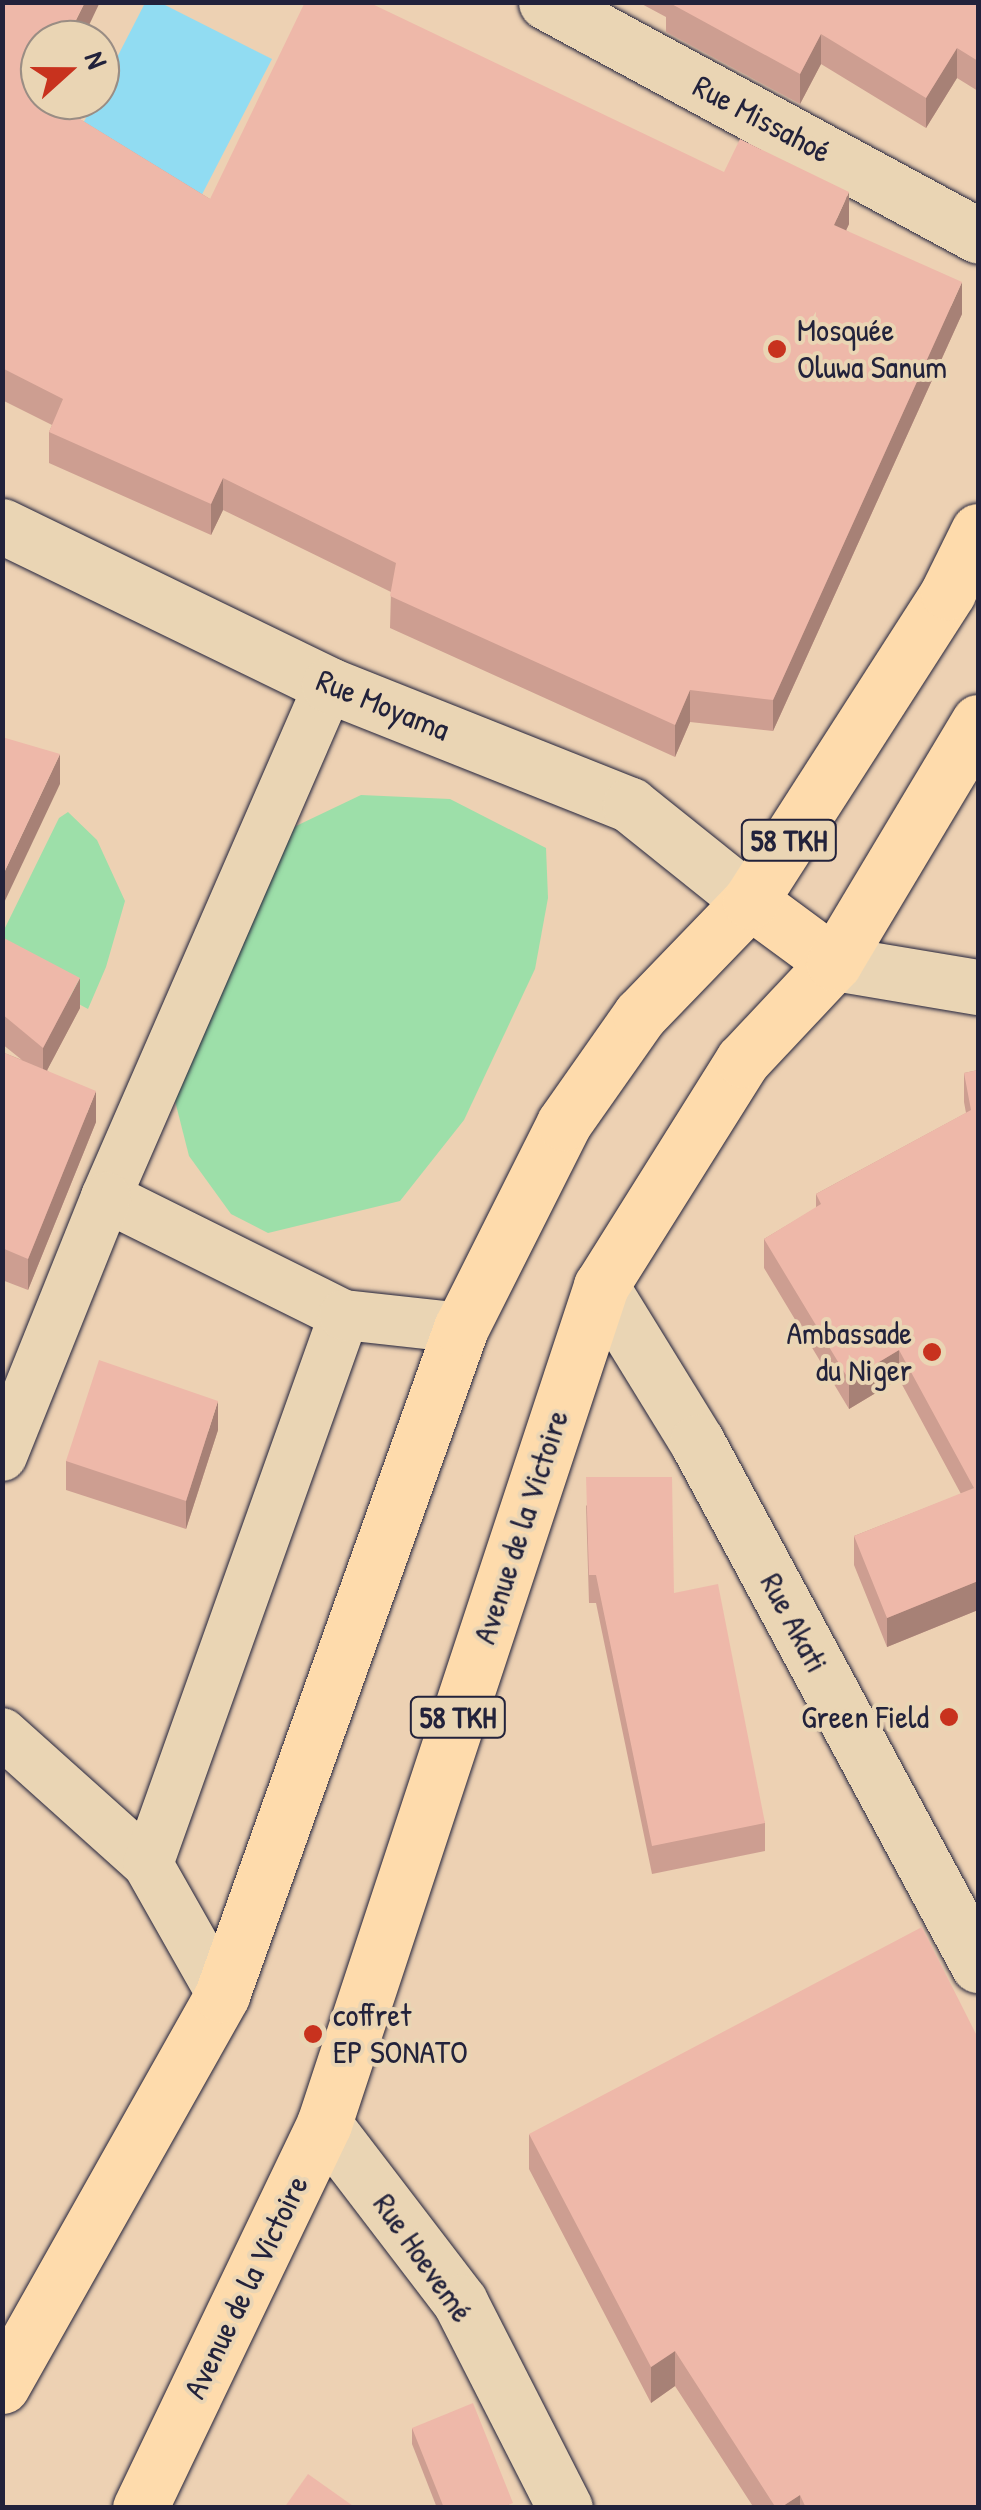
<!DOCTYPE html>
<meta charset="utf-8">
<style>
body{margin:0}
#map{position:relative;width:981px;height:2510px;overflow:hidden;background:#edd1b3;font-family:"Patrick Hand",sans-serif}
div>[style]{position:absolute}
.green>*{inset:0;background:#9ddfa9}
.water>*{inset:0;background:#91dcf2}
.roads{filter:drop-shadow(0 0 2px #22223b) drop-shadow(0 0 2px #22223b)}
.service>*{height:50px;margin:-25px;padding:0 25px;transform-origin:25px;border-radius:25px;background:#ead5b4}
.minor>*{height:55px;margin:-27.5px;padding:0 27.5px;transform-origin:27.5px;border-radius:27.5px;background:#ead5b4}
.tertiary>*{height:55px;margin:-27.5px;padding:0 27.5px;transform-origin:27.5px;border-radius:27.5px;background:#ead5b4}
.trunk>*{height:55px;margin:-27.5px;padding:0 27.5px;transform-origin:27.5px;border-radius:27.5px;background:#fedbac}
.wall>*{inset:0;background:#cd9e91}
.shaded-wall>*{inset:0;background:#a78176}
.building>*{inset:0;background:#eeb8a9}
.dots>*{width:28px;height:28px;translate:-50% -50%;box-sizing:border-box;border:5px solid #ead5b4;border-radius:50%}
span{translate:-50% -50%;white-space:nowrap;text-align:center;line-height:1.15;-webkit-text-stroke:8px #ead5b4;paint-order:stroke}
.shield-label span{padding:2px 8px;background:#ead5b4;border:2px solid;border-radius:8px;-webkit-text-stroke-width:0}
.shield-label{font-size:30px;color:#22223b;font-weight:700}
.street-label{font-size:32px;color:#22223b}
.poi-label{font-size:32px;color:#22223b}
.left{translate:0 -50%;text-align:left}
.right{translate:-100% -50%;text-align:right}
.frame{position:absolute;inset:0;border:5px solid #22223b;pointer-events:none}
.north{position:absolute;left:20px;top:20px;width:100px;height:100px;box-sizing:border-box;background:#ead5b4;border:2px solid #9a8d84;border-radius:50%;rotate:69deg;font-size:28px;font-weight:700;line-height:40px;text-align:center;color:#22223b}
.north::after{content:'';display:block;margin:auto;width:35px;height:45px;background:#c8321e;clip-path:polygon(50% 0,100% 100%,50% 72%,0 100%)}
</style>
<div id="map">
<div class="green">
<i style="clip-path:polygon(361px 795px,450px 799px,546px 848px,548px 898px,535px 969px,464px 1120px,400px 1201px,268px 1233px,231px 1214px,189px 1156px,173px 1093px,260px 866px,296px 826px)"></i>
<i style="clip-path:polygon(68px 812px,97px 840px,125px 901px,106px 967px,88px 1009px,21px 973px,3px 1009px,2px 934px,59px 818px)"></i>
</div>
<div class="water">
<i style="clip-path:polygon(145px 3px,161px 3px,272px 59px,195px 208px,73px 143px)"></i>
</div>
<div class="roads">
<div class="service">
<i style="left:329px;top:685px;width:558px;rotate:113.54deg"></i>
<i style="left:106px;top:1197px;width:266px;rotate:26.4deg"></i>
<i style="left:2px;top:1456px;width:279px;rotate:-68.1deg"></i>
<i style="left:2px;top:1733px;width:196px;rotate:41.9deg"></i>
<i style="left:222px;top:1995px;width:150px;rotate:-119.5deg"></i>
<i style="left:148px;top:1864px;width:583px;rotate:-70.35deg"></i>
<i style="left:344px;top:1315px;width:118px;rotate:6.3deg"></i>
</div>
<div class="minor">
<i style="left:546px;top:2px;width:491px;rotate:28.4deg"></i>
<i style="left:2px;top:526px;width:364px;rotate:25.9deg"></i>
<i style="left:329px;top:685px;width:324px;rotate:21.7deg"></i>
<i style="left:630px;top:805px;width:154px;rotate:38.7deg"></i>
<i style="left:601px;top:1286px;width:183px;rotate:58.4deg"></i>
<i style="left:697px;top:1442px;width:594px;rotate:61.75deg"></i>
<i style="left:324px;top:2124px;width:224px;rotate:52.6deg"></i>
<i style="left:460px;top:2302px;width:231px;rotate:63deg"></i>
</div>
<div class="tertiary">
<i style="left:834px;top:963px;width:146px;rotate:9.5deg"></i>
</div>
<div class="trunk">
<i style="left:750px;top:901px;width:104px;rotate:36.4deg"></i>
<i style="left:2px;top:2386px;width:449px;rotate:-60.6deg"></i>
<i style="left:222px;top:1995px;width:709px;rotate:-70.29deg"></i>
<i style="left:461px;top:1328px;width:229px;rotate:-63.3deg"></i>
<i style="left:564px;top:1123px;width:132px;rotate:-54.9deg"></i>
<i style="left:640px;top:1015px;width:158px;rotate:-46deg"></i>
<i style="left:750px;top:901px;width:367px;rotate:-57.3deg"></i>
<i style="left:948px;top:592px;width:68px;rotate:-63.8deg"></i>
<i style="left:140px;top:2508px;width:426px;rotate:-64.4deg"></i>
<i style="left:324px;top:2124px;width:883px;rotate:-71.71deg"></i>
<i style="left:601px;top:1286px;width:267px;rotate:-57.9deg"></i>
<i style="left:743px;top:1060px;width:133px;rotate:-46.8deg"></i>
<i style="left:834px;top:963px;width:281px;rotate:-59.1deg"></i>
</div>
</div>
<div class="wall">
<i style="clip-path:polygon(2px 2px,53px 100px,52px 102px,210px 199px,724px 172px,849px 224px,846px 230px,962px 314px,773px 731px,690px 722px,675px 757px,390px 628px,391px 592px,223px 510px,211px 535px,49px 463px,49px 432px,52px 425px,2px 400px)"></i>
<i style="clip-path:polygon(638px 2px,978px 2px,978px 91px,957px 78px,926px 128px,821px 64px,800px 104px,666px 32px,666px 17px)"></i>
<i style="clip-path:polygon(2px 937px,80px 1008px,47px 1070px,96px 1122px,28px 1290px,2px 1280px,2px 1052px,22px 1060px,2px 1044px)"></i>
<i style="clip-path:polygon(978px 1070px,978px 1610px,887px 1647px,854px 1565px,854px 1536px,961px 1494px,899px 1379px,849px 1409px,764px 1268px,764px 1239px,816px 1208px,816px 1194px,966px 1113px,964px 1102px,964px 1073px)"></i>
<i style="clip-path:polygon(218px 1430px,186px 1529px,66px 1490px,66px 1461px)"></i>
<i style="clip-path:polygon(586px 1505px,674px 1593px,765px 1823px,765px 1851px,652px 1874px,596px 1603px,589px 1603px)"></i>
<i style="clip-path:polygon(529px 2134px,978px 2508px,754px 2508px,675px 2386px,651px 2403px,529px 2169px)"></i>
<i style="clip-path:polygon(412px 2428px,513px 2508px,437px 2508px,412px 2444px)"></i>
</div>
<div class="shaded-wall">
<i style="clip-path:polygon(85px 2px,100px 2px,82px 40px,66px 40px)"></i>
<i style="clip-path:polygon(821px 34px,821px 64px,800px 104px,800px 74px)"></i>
<i style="clip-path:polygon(957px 48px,957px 78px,926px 128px,926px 98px)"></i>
<i style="clip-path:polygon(849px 192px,849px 224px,834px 256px,834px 225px)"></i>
<i style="clip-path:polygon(962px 282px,962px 314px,773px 731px,773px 700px)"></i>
<i style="clip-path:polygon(223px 478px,223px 510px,211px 535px,211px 504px)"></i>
<i style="clip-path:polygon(690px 690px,690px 722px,675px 757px,675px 725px)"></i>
<i style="clip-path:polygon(60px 754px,60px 784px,2px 907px,2px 877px)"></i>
<i style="clip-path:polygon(80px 978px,80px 1008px,43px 1078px,43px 1048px)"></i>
<i style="clip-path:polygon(96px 1091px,96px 1122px,28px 1290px,28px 1259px)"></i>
<i style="clip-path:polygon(899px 1350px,899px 1379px,849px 1409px,849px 1380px)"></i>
<i style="clip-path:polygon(218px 1401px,218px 1430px,186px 1529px,186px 1501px)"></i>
<i style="clip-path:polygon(978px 1581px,978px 1610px,887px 1647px,887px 1618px)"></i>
<i style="clip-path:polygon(675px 2351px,675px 2386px,651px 2403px,651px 2367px)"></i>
<i style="clip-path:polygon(800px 2495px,800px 2508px,780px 2508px)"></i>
</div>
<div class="building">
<i style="clip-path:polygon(2px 2px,85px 2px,66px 40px,40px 40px,40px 100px,49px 100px,210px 199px,305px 2px,368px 2px,724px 172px,740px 139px,849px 192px,834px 225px,962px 282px,773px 700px,690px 690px,675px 725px,390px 596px,396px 563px,223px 478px,211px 504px,49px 432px,63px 399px,2px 368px)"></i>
<i style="clip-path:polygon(668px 2px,978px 2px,978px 61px,957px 48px,926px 98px,821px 34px,800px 74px)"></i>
<i style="clip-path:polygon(2px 737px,60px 754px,2px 877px)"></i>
<i style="clip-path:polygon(2px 937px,80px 978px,43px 1048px,2px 1014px)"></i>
<i style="clip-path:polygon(2px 1052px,96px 1091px,28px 1259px,2px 1248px)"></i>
<i style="clip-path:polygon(978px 1070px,978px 1581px,887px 1618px,854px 1536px,974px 1488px,899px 1350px,849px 1380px,764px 1239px,821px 1204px,816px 1194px,971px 1110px,964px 1073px)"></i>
<i style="clip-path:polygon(99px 1360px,218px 1401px,186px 1501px,66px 1461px)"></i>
<i style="clip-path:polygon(586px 1477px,672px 1477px,674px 1593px,718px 1584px,765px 1823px,652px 1846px,596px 1575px,589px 1575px)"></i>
<i style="clip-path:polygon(922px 1927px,978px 2038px,978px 2508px,806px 2508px,800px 2495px,780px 2508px,776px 2508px,675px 2351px,651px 2367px,529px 2134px)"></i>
<i style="clip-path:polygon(473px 2403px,513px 2503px,501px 2508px,444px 2508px,412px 2428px)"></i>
<i style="clip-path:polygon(308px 2474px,356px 2508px,284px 2508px)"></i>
</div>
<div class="dots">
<i style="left:777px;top:349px;background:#c8321e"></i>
<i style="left:932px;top:1352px;background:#c8321e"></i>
<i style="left:949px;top:1717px;background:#c8321e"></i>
<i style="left:313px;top:2034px;background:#c8321e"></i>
</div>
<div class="shield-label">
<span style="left:789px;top:840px">58 TKH</span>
<span style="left:458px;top:1717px">58 TKH</span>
</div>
<div class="street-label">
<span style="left:762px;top:119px;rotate:28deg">Rue Missahoé</span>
<span style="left:383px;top:705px;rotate:22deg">Rue Moyama</span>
<span style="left:521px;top:1527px;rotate:-72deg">Avenue de la Victoire</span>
<span style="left:794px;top:1623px;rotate:62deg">Rue Akati</span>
<span style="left:423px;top:2258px;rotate:55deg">Rue Hoevemé</span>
<span style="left:246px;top:2287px;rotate:-64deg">Avenue de la Victoire</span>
</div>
<div class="poi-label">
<span class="left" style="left:797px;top:349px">Mosquée<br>Oluwa Sanum</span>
<span class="right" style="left:912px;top:1352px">Ambassade<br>du Niger</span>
<span class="right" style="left:929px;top:1717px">Green Field</span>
<span class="left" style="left:333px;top:2034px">coffret<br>EP SONATO</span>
</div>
<div class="frame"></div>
<div class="north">N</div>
</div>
